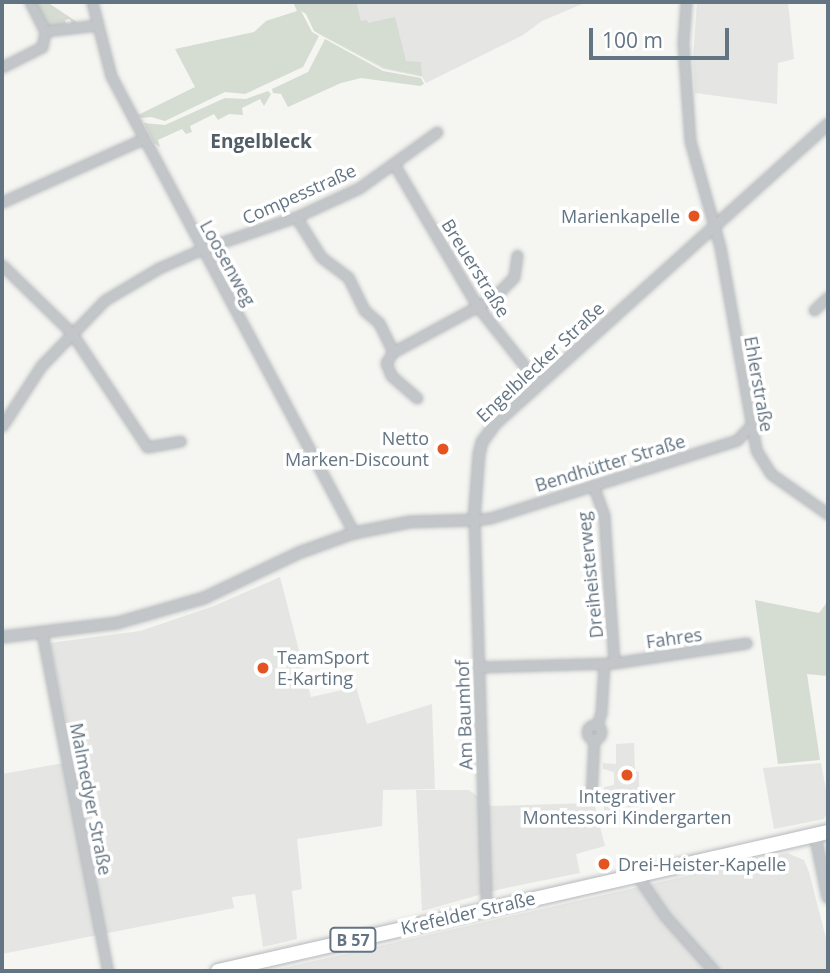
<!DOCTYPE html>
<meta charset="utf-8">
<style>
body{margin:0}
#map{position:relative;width:830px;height:973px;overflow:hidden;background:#f5f5f1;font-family:"Open Sans",sans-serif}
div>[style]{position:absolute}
.built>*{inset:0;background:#e5e6e4}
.green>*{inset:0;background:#d5dcd2}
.roads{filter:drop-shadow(0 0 2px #b5b9bd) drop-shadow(0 0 2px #b5b9bd)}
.minor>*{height:9px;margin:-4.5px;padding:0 4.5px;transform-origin:4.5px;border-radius:4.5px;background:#c2c6c9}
.minor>.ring{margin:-4.5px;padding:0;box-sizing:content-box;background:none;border:9px solid #c2c6c9;border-radius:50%}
.tertiary>*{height:10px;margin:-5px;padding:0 5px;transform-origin:5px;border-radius:5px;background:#c2c6c9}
.primary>*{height:14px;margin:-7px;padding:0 7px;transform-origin:7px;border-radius:7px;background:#fff}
.dots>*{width:19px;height:19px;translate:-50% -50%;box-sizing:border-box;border:4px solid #fff;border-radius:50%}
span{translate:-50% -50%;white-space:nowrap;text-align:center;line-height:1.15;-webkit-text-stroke:7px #fff;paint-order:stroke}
.shield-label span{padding:2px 5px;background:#fff;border:2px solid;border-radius:5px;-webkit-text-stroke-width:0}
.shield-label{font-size:16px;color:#637482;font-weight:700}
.street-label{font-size:18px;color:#637482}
.poi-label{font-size:18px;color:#637482}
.right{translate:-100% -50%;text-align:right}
.left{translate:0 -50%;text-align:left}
.neighbourhood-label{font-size:19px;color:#515d67;font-weight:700}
.frame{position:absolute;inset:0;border:4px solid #637482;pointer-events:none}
.scale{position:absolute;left:589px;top:28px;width:140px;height:32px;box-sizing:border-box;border:4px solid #637482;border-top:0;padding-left:9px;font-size:21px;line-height:24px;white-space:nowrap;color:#637482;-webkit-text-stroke:5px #fff;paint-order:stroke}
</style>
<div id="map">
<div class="built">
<i style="clip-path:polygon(315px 2px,587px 2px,542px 21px,523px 35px,426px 83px,422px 77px,383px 69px,317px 33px)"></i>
<i style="clip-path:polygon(697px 2px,788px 2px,794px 59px,778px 63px,777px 104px,695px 93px,693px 59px)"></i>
<i style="clip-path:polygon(280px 577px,311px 697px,356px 687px,367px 724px,432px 704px,435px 789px,383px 790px,382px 826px,297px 839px,302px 889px,292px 891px,297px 939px,263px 947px,255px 894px,232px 897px,234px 908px,2px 954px,2px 774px,75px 761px,50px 643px,140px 631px,214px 606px)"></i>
<i style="clip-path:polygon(634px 743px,635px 771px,639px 772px,639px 811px,604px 811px,604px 787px,614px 785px,614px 772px,603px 769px,603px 763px,616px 764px,616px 744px)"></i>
<i style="clip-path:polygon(821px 763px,828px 800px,828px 812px,824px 819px,774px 829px,763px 768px)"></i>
<i style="clip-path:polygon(416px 790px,469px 790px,491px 806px,594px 803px,605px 846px,576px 854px,580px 873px,501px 889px,422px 911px)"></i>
<i style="clip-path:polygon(787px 853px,804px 860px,809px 872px,828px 946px,828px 971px,270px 971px)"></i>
</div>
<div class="green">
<i style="clip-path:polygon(34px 2px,47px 2px,77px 22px,72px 24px,70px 19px,65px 20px,66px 24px,48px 27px)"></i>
<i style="clip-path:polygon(293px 2px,356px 2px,361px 21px,367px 20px,368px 23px,395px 17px,406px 61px,421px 62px,422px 76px,384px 68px,314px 31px,306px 14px,301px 11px,312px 32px,319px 36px,303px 67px,245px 94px,225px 92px,165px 121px,151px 117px,141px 118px,138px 115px,195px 87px,175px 49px,254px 32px,266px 21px,297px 11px)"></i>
<i style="clip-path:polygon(325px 39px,383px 71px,421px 78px,424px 84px,420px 86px,361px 78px,341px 83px,288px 107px,281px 94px,273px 93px,272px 89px,308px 72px)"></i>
<i style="clip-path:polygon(268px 91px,271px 94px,264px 106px,260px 99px,242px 108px,243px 115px,229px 114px,218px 120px,214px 114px,190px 126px,192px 132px,186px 134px,182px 129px,158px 140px,160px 147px,154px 143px,144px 123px,165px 125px,225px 98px,246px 99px)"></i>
<i style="clip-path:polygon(755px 600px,819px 613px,828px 601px,828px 676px,807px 674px,820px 760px,778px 764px)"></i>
</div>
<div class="roads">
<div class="minor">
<i style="left:30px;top:2px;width:33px;rotate:63deg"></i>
<i style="left:92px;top:2px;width:76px;rotate:75.6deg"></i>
<i style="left:111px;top:76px;width:518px;rotate:62deg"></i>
<i style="left:686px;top:2px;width:41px;rotate:94.2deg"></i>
<i style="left:683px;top:43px;width:98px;rotate:85.9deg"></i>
<i style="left:690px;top:141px;width:110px;rotate:74.2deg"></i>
<i style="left:720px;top:247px;width:206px;rotate:79.9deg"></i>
<i style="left:756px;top:450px;width:28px;rotate:58deg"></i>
<i style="left:771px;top:474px;width:70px;rotate:35.1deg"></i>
<i style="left:2px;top:67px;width:45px;rotate:-26.6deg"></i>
<i style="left:42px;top:47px;width:16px;rotate:-79deg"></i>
<i style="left:45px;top:31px;width:53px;rotate:-6.5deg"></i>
<i style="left:394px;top:164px;width:166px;rotate:59.6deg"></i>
<i style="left:478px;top:307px;width:98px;rotate:51.6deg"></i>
<i style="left:2px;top:202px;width:154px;rotate:-24.1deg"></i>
<i style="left:296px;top:217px;width:47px;rotate:58deg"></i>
<i style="left:321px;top:257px;width:34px;rotate:37deg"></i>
<i style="left:348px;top:277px;width:37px;rotate:64deg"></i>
<i style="left:364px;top:310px;width:20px;rotate:41deg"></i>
<i style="left:379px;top:323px;width:32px;rotate:64deg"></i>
<i style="left:2px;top:265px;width:96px;rotate:44.2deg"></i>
<i style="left:71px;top:332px;width:138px;rotate:56.5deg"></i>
<i style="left:147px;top:447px;width:34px;rotate:-10deg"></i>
<i style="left:814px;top:310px;width:19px;rotate:-43deg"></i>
<i style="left:417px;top:398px;width:35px;rotate:-139deg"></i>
<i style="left:391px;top:375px;width:13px;rotate:-113deg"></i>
<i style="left:386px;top:363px;width:13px;rotate:-58deg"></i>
<i style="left:393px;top:352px;width:114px;rotate:-28.4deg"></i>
<i style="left:493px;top:298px;width:30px;rotate:-45deg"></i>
<i style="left:514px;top:277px;width:22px;rotate:-82deg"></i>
<i style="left:2px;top:426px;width:72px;rotate:-57deg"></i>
<i style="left:41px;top:366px;width:92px;rotate:-45.9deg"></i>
<i style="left:105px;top:300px;width:63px;rotate:-30.7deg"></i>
<i style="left:159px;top:268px;width:47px;rotate:-23.8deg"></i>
<i style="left:202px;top:249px;width:99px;rotate:-18.8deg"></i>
<i style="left:296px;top:217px;width:69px;rotate:-24.7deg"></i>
<i style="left:359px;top:188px;width:96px;rotate:-35.7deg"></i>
<i style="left:593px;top:485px;width:33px;rotate:70deg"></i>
<i style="left:604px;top:516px;width:147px;rotate:86.1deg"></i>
<i style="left:42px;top:633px;width:344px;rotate:79deg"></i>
<i style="left:478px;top:667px;width:136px;rotate:-1.7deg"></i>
<i style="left:614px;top:663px;width:134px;rotate:-8.6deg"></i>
<i class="ring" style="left:587px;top:725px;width:5px;height:5px"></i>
<i style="left:597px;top:725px;width:13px;rotate:-72deg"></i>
<i style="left:601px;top:713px;width:49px;rotate:-86.5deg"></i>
<i style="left:591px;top:798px;width:59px;rotate:-87.1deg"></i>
<i style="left:636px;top:874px;width:51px;rotate:55.4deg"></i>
<i style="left:665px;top:916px;width:74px;rotate:48.3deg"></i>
<i style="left:489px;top:908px;width:9px;rotate:-108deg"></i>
<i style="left:486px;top:899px;width:379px;rotate:-91.8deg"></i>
<i style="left:474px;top:520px;width:16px;rotate:-7deg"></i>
<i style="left:490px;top:518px;width:259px;rotate:-17.5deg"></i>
<i style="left:737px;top:440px;width:18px;rotate:-47deg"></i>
</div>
<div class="tertiary">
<i style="left:2px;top:637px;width:116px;rotate:-6.9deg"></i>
<i style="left:117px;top:623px;width:91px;rotate:-16deg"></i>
<i style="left:204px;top:598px;width:107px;rotate:-25.4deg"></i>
<i style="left:301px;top:552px;width:56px;rotate:-19.7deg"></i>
<i style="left:354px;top:533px;width:57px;rotate:-11.1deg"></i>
<i style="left:410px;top:522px;width:64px;rotate:-1.8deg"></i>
<i style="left:474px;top:520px;width:66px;rotate:-85.7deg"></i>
<i style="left:479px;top:454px;width:12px;rotate:-76deg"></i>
<i style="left:482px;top:442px;width:22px;rotate:-54deg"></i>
<i style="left:495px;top:424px;width:448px;rotate:-42deg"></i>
<i style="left:815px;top:834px;width:65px;rotate:78.5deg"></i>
</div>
<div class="primary">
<i style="left:218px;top:971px;width:626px;rotate:-12.84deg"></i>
</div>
</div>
<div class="dots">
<i style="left:694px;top:216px;background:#e55320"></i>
<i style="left:443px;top:449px;background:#e55320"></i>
<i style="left:263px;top:668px;background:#e55320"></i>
<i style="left:627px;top:775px;background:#e55320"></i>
<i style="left:604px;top:864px;background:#e55320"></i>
</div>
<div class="shield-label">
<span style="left:353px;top:940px">B 57</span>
</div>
<div class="street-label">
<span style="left:299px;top:194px;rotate:-24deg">Compesstraße</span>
<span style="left:228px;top:263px;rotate:61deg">Loosenweg</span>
<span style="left:476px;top:268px;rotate:58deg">Breuerstraße</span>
<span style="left:540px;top:362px;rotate:-43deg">Engelblecker Straße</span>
<span style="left:759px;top:384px;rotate:80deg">Ehlerstraße</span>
<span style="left:610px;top:463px;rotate:-17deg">Bendhütter Straße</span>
<span style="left:590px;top:575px;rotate:-96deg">Dreiheisterweg</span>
<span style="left:674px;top:638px;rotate:-8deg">Fahres</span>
<span style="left:464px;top:715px;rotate:-92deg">Am Baumhof</span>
<span style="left:91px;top:799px;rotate:79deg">Malmedyer Straße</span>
<span style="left:468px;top:913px;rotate:-13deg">Krefelder Straße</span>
</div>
<div class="poi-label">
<span class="right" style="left:680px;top:216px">Marienkapelle</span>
<span class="right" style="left:429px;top:449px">Netto<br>Marken-Discount</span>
<span class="left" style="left:277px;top:668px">TeamSport<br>E-Karting</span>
<span style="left:627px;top:807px">Integrativer<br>Montessori Kindergarten</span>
<span class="left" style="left:618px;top:864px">Drei-Heister-Kapelle</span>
</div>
<div class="neighbourhood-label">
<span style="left:261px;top:142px">Engelbleck</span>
</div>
<div class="frame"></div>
<div class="scale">100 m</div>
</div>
